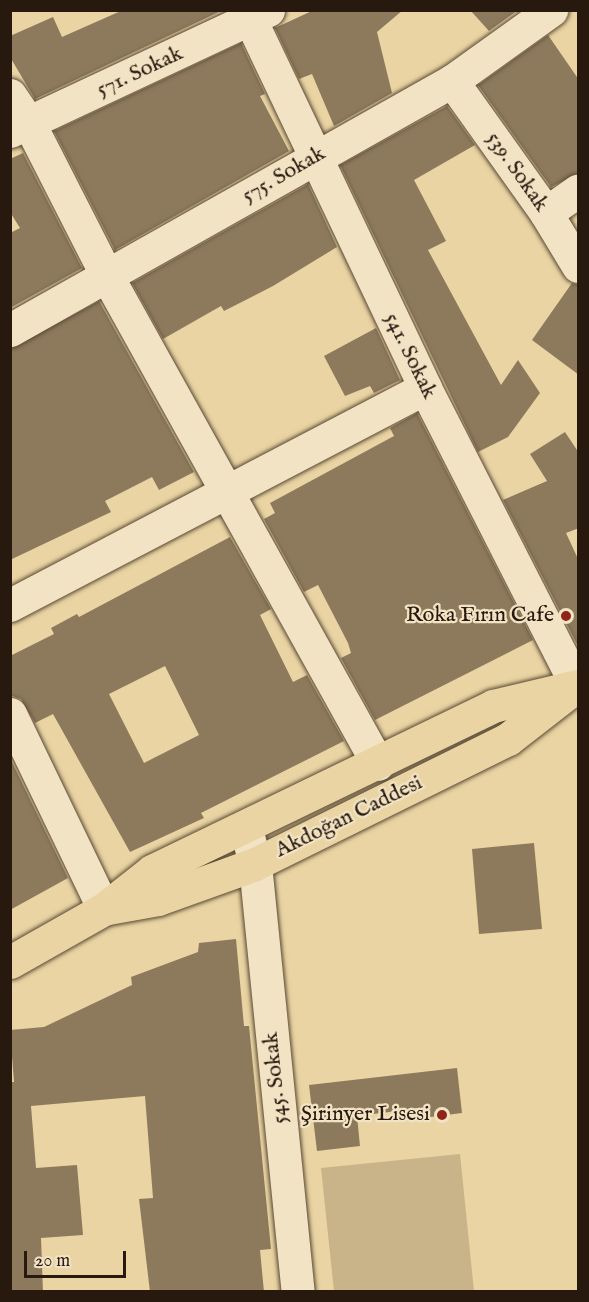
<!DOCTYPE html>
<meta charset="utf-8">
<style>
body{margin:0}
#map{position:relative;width:589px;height:1302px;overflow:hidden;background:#ead4a3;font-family:"IM FELL English",serif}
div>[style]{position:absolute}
.green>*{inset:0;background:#c9b48a}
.building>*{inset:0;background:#8d7a5c}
.roads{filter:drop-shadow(0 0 2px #584834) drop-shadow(0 0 2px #584834)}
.minor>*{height:33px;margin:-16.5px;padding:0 16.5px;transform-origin:16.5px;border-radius:16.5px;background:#f1e3c3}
.major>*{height:33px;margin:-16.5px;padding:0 16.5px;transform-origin:16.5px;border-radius:16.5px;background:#ead4a3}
.dots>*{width:16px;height:16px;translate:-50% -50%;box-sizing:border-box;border:3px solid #f1e3c3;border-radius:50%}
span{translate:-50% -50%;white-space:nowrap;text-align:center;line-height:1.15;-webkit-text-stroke:4.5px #f1e3c3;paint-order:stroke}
.street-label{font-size:22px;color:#28190f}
.poi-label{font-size:22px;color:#28190f}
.right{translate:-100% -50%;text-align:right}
.frame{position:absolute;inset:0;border:12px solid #28190f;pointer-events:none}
.scale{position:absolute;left:24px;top:1251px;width:102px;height:27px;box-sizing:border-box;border:3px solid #28190f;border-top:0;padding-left:8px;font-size:18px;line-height:21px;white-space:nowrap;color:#28190f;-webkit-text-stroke:4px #f1e3c3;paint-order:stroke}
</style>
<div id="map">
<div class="green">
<i style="clip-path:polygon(460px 1154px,474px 1291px,334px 1291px,321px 1168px)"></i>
</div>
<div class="building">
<i style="clip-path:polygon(123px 10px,223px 10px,35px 99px,10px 57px,10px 36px,53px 17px,62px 37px)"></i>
<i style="clip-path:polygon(314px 10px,403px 10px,377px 32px,392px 93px,334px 126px,312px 74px,299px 79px,275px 28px)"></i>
<i style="clip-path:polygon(470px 10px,518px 10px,489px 31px)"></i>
<i style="clip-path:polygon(548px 35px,579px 80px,579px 173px,551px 187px,478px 85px)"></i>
<i style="clip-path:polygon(241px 43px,265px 94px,260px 96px,289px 151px,115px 250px,54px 131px)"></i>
<i style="clip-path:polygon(447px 106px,475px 145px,414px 180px,446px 241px,428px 250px,501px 385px,518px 360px,540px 393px,508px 437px,478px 452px,340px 165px)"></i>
<i style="clip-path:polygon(23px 153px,82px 268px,10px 308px,10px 233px,20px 228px,10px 212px,10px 159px)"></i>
<i style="clip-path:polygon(308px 184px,337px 247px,273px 286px,224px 311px,221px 306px,163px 339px,132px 283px)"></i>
<i style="clip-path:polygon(572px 283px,579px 285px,579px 375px,532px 340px)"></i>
<i style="clip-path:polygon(99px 301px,194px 472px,159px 490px,152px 477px,105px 501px,111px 512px,10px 560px,10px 349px)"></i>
<i style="clip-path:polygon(376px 328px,400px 380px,374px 393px,370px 386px,345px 396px,324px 356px)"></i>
<i style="clip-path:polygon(417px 413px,533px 640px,375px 720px,341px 658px,351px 653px,348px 643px,318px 585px,304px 592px,264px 519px,275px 513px,270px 503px,394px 436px,390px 428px)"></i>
<i style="clip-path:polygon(565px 432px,579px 453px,579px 528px,566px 533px,579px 561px,579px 648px,503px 500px,547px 481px,530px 454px)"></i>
<i style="clip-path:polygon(evenodd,230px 537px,271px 609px,260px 615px,293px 682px,307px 675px,344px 741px,201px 813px,204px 818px,130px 852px,53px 714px,35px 723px,21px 699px,10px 695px,10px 656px,54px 634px,51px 628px,77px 614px,79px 617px,230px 537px,165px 666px,199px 735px,144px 763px,109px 694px,165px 666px)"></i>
<i style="clip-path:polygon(10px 758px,68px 878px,10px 910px)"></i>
<i style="clip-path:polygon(534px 843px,542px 929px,479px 934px,472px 849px)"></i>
<i style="clip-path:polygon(236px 939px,244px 1026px,249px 1026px,271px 1249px,260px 1250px,264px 1292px,150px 1292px,139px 1199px,153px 1198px,145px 1096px,31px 1106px,36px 1168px,77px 1165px,83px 1235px,41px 1238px,43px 1292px,10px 1292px,10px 1082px,14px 1082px,10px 1030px,44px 1027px,132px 985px,131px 977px,198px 952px,199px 943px)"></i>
<i style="clip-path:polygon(457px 1068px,462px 1113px,430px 1117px,429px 1107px,357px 1116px,360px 1146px,317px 1151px,309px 1085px)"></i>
</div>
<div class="roads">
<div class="minor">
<i style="left:251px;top:21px;width:406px;rotate:64.6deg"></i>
<i style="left:425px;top:388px;width:335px;rotate:63deg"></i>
<i style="left:452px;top:81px;width:162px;rotate:54.5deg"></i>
<i style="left:546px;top:213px;width:62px;rotate:58.9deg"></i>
<i style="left:10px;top:95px;width:34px;rotate:56deg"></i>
<i style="left:29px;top:123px;width:172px;rotate:63deg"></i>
<i style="left:107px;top:276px;width:558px;rotate:60.96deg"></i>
<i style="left:10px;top:131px;width:285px;rotate:-25.1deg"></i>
<i style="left:546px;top:213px;width:39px;rotate:-35deg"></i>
<i style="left:10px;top:330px;width:507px;rotate:-29.39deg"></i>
<i style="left:452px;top:81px;width:122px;rotate:-35.6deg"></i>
<i style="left:10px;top:605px;width:468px;rotate:-27.6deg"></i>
<i style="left:10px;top:714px;width:216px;rotate:64.3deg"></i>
<i style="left:246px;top:828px;width:37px;rotate:76deg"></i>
<i style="left:255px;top:864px;width:430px;rotate:84.3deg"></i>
</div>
<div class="major">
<i style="left:108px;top:908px;width:51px;rotate:-10.2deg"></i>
<i style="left:158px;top:899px;width:103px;rotate:-19.8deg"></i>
<i style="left:255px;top:864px;width:282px;rotate:-26.3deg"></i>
<i style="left:508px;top:739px;width:73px;rotate:-37.8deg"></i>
<i style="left:10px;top:962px;width:108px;rotate:-29.4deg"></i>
<i style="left:104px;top:909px;width:61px;rotate:-38.4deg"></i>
<i style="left:152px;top:871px;width:379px;rotate:-25.8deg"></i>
<i style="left:493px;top:706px;width:86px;rotate:-13.4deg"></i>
</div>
</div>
<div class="dots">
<i style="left:566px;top:616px;background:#8f2418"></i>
<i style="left:442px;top:1115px;background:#8f2418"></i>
</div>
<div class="street-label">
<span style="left:140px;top:72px;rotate:-25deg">571. Sokak</span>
<span style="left:517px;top:172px;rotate:55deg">539. Sokak</span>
<span style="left:284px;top:175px;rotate:-30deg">575. Sokak</span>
<span style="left:410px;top:356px;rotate:64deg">541. Sokak</span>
<span style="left:349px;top:817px;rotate:-26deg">Akdoğan Caddesi</span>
<span style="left:276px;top:1078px;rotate:-96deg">545. Sokak</span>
</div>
<div class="poi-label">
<span class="right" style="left:554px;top:616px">Roka Fırın Cafe</span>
<span class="right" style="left:430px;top:1115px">Şirinyer Lisesi</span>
</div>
<div class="frame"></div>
<div class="scale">20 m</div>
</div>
